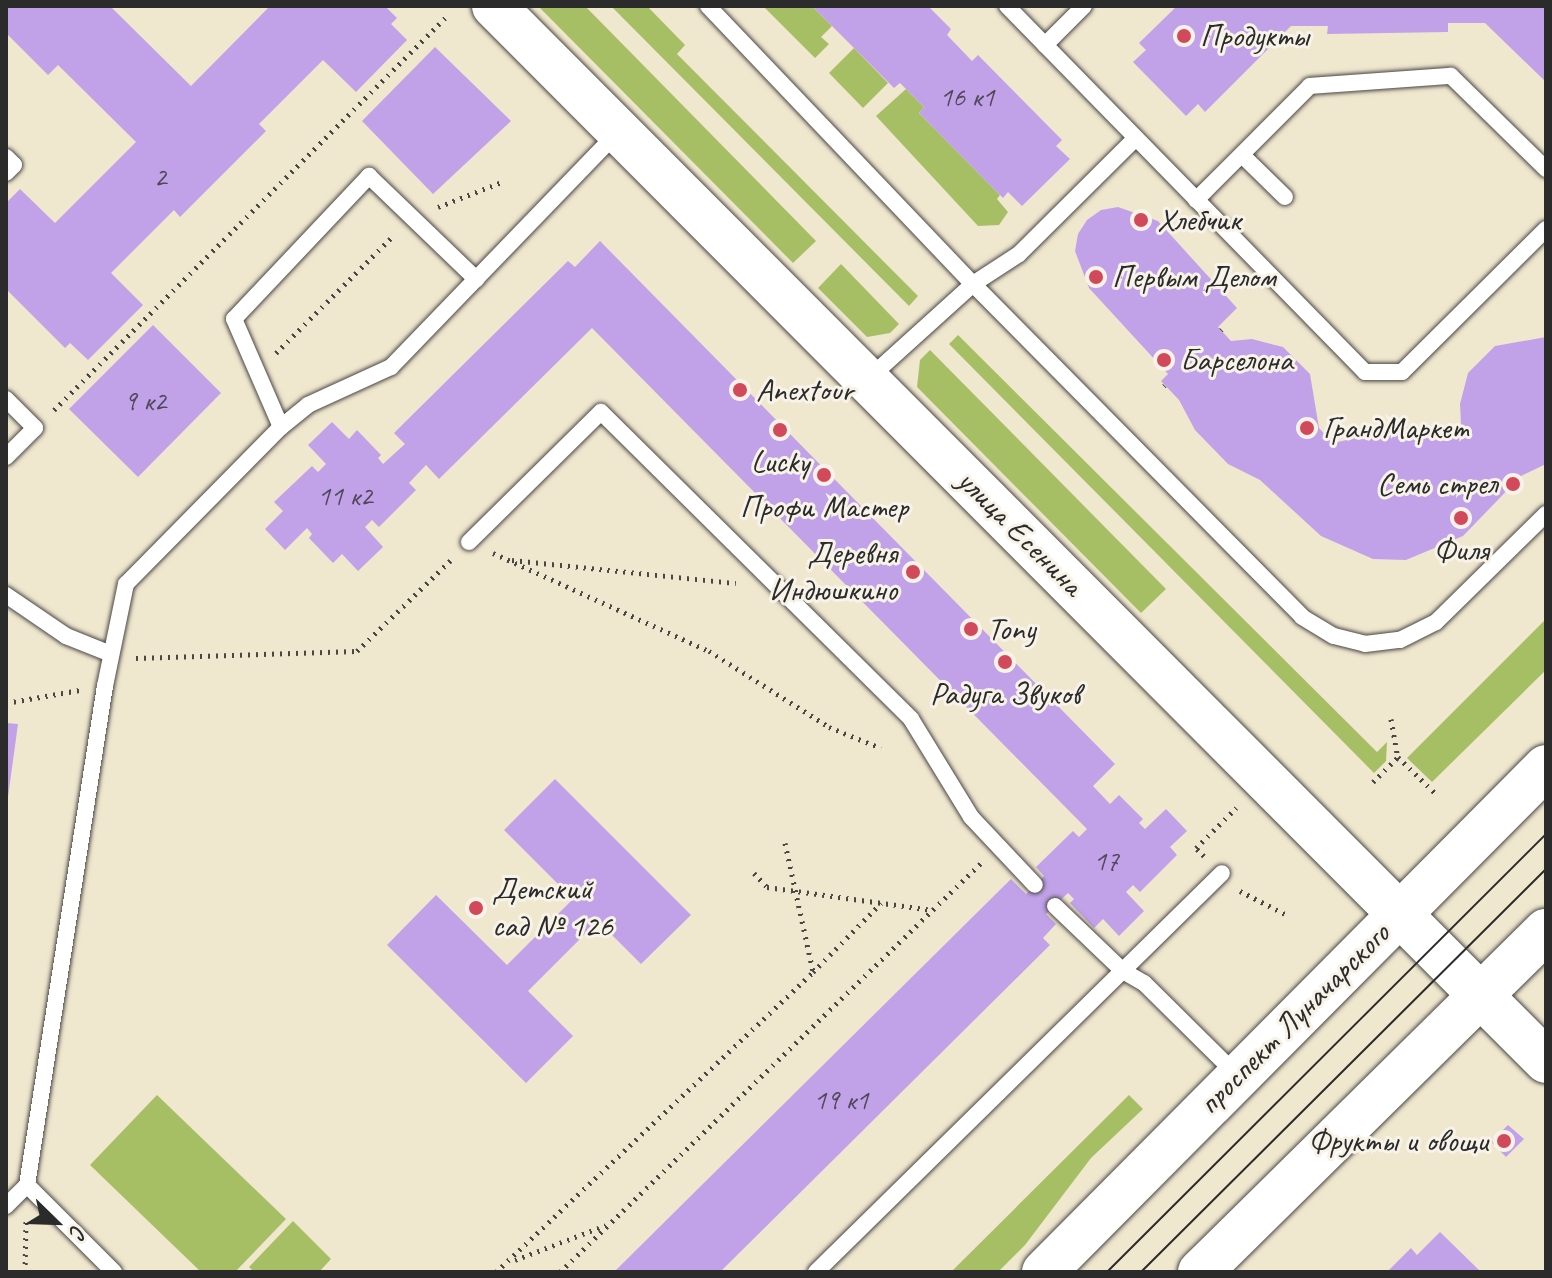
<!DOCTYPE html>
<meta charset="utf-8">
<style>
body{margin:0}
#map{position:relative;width:1552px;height:1278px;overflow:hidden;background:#f0e7cf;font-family:Caveat,sans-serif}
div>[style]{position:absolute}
.green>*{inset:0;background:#a6bf64}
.building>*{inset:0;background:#c1a2e9}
.path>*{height:5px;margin-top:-2.5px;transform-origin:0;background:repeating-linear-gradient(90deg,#494744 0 2px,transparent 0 8px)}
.roads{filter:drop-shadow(0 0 2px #494744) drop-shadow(0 0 2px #494744)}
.lane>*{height:16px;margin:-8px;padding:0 8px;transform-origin:8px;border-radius:8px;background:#fff}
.secondary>*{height:44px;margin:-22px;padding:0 22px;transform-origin:22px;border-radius:22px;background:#fff}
.tram>*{height:2px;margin:-1px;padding:0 1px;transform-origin:1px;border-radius:1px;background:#2b2b2b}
.dots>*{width:22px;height:22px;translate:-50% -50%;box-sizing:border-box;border:4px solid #f7f3e8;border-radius:50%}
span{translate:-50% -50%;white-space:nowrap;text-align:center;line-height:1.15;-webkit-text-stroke:6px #f7f3e8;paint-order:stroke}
.number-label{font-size:28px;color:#50495a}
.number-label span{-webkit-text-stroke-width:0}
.poi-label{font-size:32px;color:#2b2b2b}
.left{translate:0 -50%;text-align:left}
.right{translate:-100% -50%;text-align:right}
.street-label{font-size:32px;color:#2b2b2b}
.frame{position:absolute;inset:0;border:8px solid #2b2b2b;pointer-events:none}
.north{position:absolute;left:16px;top:1182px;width:80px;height:80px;-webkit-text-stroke:6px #f7f3e8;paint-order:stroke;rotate:113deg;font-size:22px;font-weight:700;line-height:32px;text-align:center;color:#2b2b2b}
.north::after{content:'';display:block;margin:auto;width:28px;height:36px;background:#2b2b2b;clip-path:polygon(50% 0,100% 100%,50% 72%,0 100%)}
</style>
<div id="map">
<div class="green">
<i style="clip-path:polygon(538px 6px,585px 6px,816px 241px,793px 263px)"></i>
<i style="clip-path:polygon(611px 6px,647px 6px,685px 45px,677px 54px,918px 296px,909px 306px)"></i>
<i style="clip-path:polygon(763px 6px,812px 6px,832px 26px,821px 37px,829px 44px,815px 58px)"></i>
<i style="clip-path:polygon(854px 48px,888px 83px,863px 108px,829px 73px)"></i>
<i style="clip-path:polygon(906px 89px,924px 107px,919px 113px,1000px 195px,997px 199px,1008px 212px,999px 225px,978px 226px,876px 116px)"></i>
<i style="clip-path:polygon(841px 264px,899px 324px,890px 333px,867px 337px,818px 288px)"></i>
<i style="clip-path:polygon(958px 335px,1377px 752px,1387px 742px,1386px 761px,1374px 773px,949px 344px)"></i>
<i style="clip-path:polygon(930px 350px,1166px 589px,1141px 613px,917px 387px,920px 360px)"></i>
<i style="clip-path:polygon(1546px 619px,1546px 670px,1432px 782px,1407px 758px)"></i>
<i style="clip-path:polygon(157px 1095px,286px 1219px,235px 1272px,201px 1272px,90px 1165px)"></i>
<i style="clip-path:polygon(1129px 1095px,1143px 1109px,1091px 1158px,1025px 1245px,998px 1272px,951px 1272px)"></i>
<i style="clip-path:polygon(293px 1221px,331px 1259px,319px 1272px,254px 1272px,249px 1267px)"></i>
</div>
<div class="building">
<i style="clip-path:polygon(6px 6px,110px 6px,191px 86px,270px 6px,385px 6px,397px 18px,391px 24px,407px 40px,356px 92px,323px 60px,259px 124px,266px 131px,180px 217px,174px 210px,111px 273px,143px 305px,88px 360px,70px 343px,65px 348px,6px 289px,6px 203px,20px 189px,55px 223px,136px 142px,58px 65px,48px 75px,6px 33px)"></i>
<i style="clip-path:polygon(812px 6px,928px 6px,951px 29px,947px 35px,972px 61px,978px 55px,1062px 140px,1056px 146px,1070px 159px,1022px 206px,1008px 192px,1003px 198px,919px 113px,924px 107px,900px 83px,894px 88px)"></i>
<i style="clip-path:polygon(1177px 6px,1546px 6px,1546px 82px,1485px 23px,1448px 23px,1448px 32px,1327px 34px,1328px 26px,1291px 26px,1205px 112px,1198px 104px,1186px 116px,1133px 62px,1146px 50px,1139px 43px)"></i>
<i style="clip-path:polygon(435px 47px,511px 121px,433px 194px,362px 121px)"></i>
<i style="clip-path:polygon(1118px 207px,1158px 221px,1237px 308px,1218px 327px,1231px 341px,1252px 339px,1283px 347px,1310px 374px,1319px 428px,1333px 443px,1360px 437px,1360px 428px,1414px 427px,1414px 436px,1447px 441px,1461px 425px,1460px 404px,1468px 373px,1495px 346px,1546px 337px,1546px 464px,1521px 476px,1463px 536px,1406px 560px,1373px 559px,1321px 536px,1260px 480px,1228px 464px,1195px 430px,1179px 400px,1161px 381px,1168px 374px,1089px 288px,1075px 251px,1078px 234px,1087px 220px,1101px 210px)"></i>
<i style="clip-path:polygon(600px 241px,1115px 764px,1093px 786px,1110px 804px,1119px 795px,1143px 819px,1139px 823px,1145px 829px,1166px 809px,1187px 831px,1170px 847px,1177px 855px,1140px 892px,1133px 885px,1126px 892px,1144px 911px,1119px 936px,1103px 919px,1094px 928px,1070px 903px,1074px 899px,1068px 893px,1046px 914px,1056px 924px,1043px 938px,1050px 945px,720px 1272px,614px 1272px,1011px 879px,1026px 894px,1044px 876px,1036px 867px,1073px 831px,1079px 837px,1087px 829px,592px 328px,439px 479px,426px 465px,409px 483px,416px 490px,379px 527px,372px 520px,365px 527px,383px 547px,358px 571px,342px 554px,333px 563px,309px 538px,312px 534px,307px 528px,285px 550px,265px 529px,283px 511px,274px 502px,312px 466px,318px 472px,326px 464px,308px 445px,332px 422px,349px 439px,357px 430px,381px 455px,378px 458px,383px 464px,405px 444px,394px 433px,568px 261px,575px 267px)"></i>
<i style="clip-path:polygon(153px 325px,221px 393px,138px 477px,69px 409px)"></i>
<i style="clip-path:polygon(6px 723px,18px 724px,8px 797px,6px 796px)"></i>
<i style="clip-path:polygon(555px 779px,691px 915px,641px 964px,598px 921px,528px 991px,573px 1036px,526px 1083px,387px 945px,436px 895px,507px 965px,573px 899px,504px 830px)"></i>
<i style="clip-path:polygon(1508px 1125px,1524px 1139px,1506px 1157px,1491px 1142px)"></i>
<i style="clip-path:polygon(1440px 1232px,1481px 1272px,1387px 1272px,1411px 1248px,1417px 1255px)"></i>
</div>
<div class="path">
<i style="left:438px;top:207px;width:69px;rotate:-21.3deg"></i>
<i style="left:1221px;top:330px;width:1px;rotate:-45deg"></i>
<i style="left:276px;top:353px;width:165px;rotate:-45deg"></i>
<i style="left:1164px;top:386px;width:1px;rotate:-45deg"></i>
<i style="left:54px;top:410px;width:559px;rotate:-45.07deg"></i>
<i style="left:493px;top:553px;width:237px;rotate:24.4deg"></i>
<i style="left:709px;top:651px;width:142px;rotate:32.3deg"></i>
<i style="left:829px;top:727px;width:56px;rotate:22deg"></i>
<i style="left:512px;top:560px;width:225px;rotate:5.9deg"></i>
<i style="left:136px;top:658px;width:221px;rotate:-1.8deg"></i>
<i style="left:357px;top:651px;width:132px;rotate:-44.1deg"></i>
<i style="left:6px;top:703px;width:75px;rotate:-10deg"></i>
<i style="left:1391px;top:719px;width:39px;rotate:80deg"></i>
<i style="left:1398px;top:757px;width:52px;rotate:44.2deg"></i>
<i style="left:1373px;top:782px;width:35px;rotate:-45deg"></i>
<i style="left:785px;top:843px;width:131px;rotate:77.7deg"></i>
<i style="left:1204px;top:856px;width:11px;rotate:-135deg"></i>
<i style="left:1196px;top:848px;width:57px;rotate:-45deg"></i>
<i style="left:754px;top:873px;width:19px;rotate:47deg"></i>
<i style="left:767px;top:887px;width:167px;rotate:7.9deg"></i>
<i style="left:1240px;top:891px;width:51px;rotate:27.1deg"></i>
<i style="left:515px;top:1260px;width:97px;rotate:-21deg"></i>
<i style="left:25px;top:1272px;width:51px;rotate:-88.9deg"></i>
<i style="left:496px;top:1272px;width:436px;rotate:-43.4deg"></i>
<i style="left:813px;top:972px;width:97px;rotate:-45.4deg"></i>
<i style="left:560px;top:1272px;width:587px;rotate:-44.17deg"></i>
</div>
<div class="roads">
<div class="lane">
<i style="left:708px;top:6px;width:384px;rotate:46.4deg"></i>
<i style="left:973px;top:284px;width:468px;rotate:45.3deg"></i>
<i style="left:1302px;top:617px;width:37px;rotate:31deg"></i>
<i style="left:1334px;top:636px;width:32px;rotate:14deg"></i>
<i style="left:1365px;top:644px;width:35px;rotate:-7deg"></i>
<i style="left:1400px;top:640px;width:40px;rotate:-26.6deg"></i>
<i style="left:1436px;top:622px;width:154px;rotate:-44.5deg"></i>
<i style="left:1007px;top:6px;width:512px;rotate:45.63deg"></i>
<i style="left:1365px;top:372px;width:37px"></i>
<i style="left:1402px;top:372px;width:203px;rotate:-44.8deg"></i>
<i style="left:1045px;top:45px;width:55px;rotate:-45deg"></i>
<i style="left:1242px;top:155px;width:60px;rotate:44.3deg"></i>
<i style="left:6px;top:157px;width:11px;rotate:45deg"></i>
<i style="left:14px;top:165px;width:11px;rotate:135deg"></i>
<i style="left:1196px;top:200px;width:161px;rotate:-45deg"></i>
<i style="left:1310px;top:86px;width:141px;rotate:-4.1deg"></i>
<i style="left:1451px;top:76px;width:133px;rotate:44.4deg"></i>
<i style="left:868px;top:379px;width:142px;rotate:-42.1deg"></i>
<i style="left:973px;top:284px;width:55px;rotate:-33.1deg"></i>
<i style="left:1019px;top:254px;width:163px;rotate:-44.8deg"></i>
<i style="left:6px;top:399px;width:41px;rotate:45deg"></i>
<i style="left:35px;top:428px;width:41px;rotate:135deg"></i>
<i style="left:281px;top:427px;width:118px;rotate:-113.5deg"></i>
<i style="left:234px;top:319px;width:197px;rotate:-46.6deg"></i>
<i style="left:369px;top:176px;width:149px;rotate:43.9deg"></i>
<i style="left:469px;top:542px;width:185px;rotate:-44.6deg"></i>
<i style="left:601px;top:412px;width:436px;rotate:44.7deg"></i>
<i style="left:911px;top:719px;width:115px;rotate:58.5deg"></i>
<i style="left:971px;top:817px;width:93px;rotate:46.7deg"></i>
<i style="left:6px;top:595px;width:73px;rotate:34.3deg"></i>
<i style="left:66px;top:636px;width:48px;rotate:21.8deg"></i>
<i style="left:1055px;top:906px;width:94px;rotate:43.7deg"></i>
<i style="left:1123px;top:971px;width:24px;rotate:30deg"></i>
<i style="left:1144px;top:983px;width:131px;rotate:44.7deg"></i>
<i style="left:27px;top:1185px;width:505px;rotate:-81.12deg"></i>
<i style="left:105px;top:686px;width:104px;rotate:-78.4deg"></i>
<i style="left:126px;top:584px;width:221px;rotate:-45.4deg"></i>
<i style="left:281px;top:427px;width:35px;rotate:-39deg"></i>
<i style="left:308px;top:405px;width:91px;rotate:-24.6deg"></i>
<i style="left:391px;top:367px;width:327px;rotate:-46deg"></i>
<i style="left:6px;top:1206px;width:30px;rotate:-45deg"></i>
<i style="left:27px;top:1185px;width:123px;rotate:45deg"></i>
<i style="left:816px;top:1272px;width:569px;rotate:-44.5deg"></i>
</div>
<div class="secondary">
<i style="left:494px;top:6px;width:1490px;rotate:45.08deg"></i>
<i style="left:1044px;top:1272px;width:712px;rotate:-45.17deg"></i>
<i style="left:1200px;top:1272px;width:486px;rotate:-44.6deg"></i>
</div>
</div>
<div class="tram">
<i style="left:1107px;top:1272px;width:620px;rotate:-44.93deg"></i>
<i style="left:1141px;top:1272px;width:571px;rotate:-44.86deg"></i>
</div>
<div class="dots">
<i style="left:1184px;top:36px;background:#d1495b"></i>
<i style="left:1141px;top:220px;background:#d1495b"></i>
<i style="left:1096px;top:277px;background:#d1495b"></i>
<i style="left:1164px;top:360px;background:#d1495b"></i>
<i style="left:740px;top:390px;background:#d1495b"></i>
<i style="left:1307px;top:428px;background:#d1495b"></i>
<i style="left:780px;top:430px;background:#d1495b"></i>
<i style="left:824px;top:475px;background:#d1495b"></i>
<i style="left:1513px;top:484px;background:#d1495b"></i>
<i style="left:1461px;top:518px;background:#d1495b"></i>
<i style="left:913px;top:572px;background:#d1495b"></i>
<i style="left:971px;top:629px;background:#d1495b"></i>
<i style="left:1005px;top:662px;background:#d1495b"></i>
<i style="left:476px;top:908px;background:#d1495b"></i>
<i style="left:1504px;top:1141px;background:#d1495b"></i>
</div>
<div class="number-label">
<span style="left:967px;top:97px">16 к1</span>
<span style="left:160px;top:177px">2</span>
<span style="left:145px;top:401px">9 к2</span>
<span style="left:345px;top:496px">11 к2</span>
<span style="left:1106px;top:861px">17</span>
<span style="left:841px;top:1100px">19 к1</span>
</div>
<div class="poi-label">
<span class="left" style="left:1200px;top:36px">Продукты</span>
<span class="left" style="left:1157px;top:220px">Хлебчик</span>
<span class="left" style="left:1112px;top:277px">Первым Делом</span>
<span class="left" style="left:1180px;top:360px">Барселона</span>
<span class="left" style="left:756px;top:390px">Anextour</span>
<span class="left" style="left:1323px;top:428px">ГрандМаркет</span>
<span style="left:780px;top:462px">Lucky</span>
<span class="right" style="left:1497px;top:484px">Семь стрел</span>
<span style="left:824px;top:507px">Профи Мастер</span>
<span style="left:1461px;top:550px">Филя</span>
<span class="right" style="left:897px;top:572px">Деревня<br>Индюшкино</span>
<span class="left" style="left:987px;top:629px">Tony</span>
<span style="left:1005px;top:694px">Радуга Звуков</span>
<span class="left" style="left:492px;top:908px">Детский<br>сад № 126</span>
<span class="right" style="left:1488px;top:1141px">Фрукты и овощи</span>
</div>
<div class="street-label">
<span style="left:1020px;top:533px;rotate:45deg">улица Есенина</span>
<span style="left:1294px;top:1019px;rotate:-45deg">проспект Луначарского</span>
</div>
<div class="frame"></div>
<div class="north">С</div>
</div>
